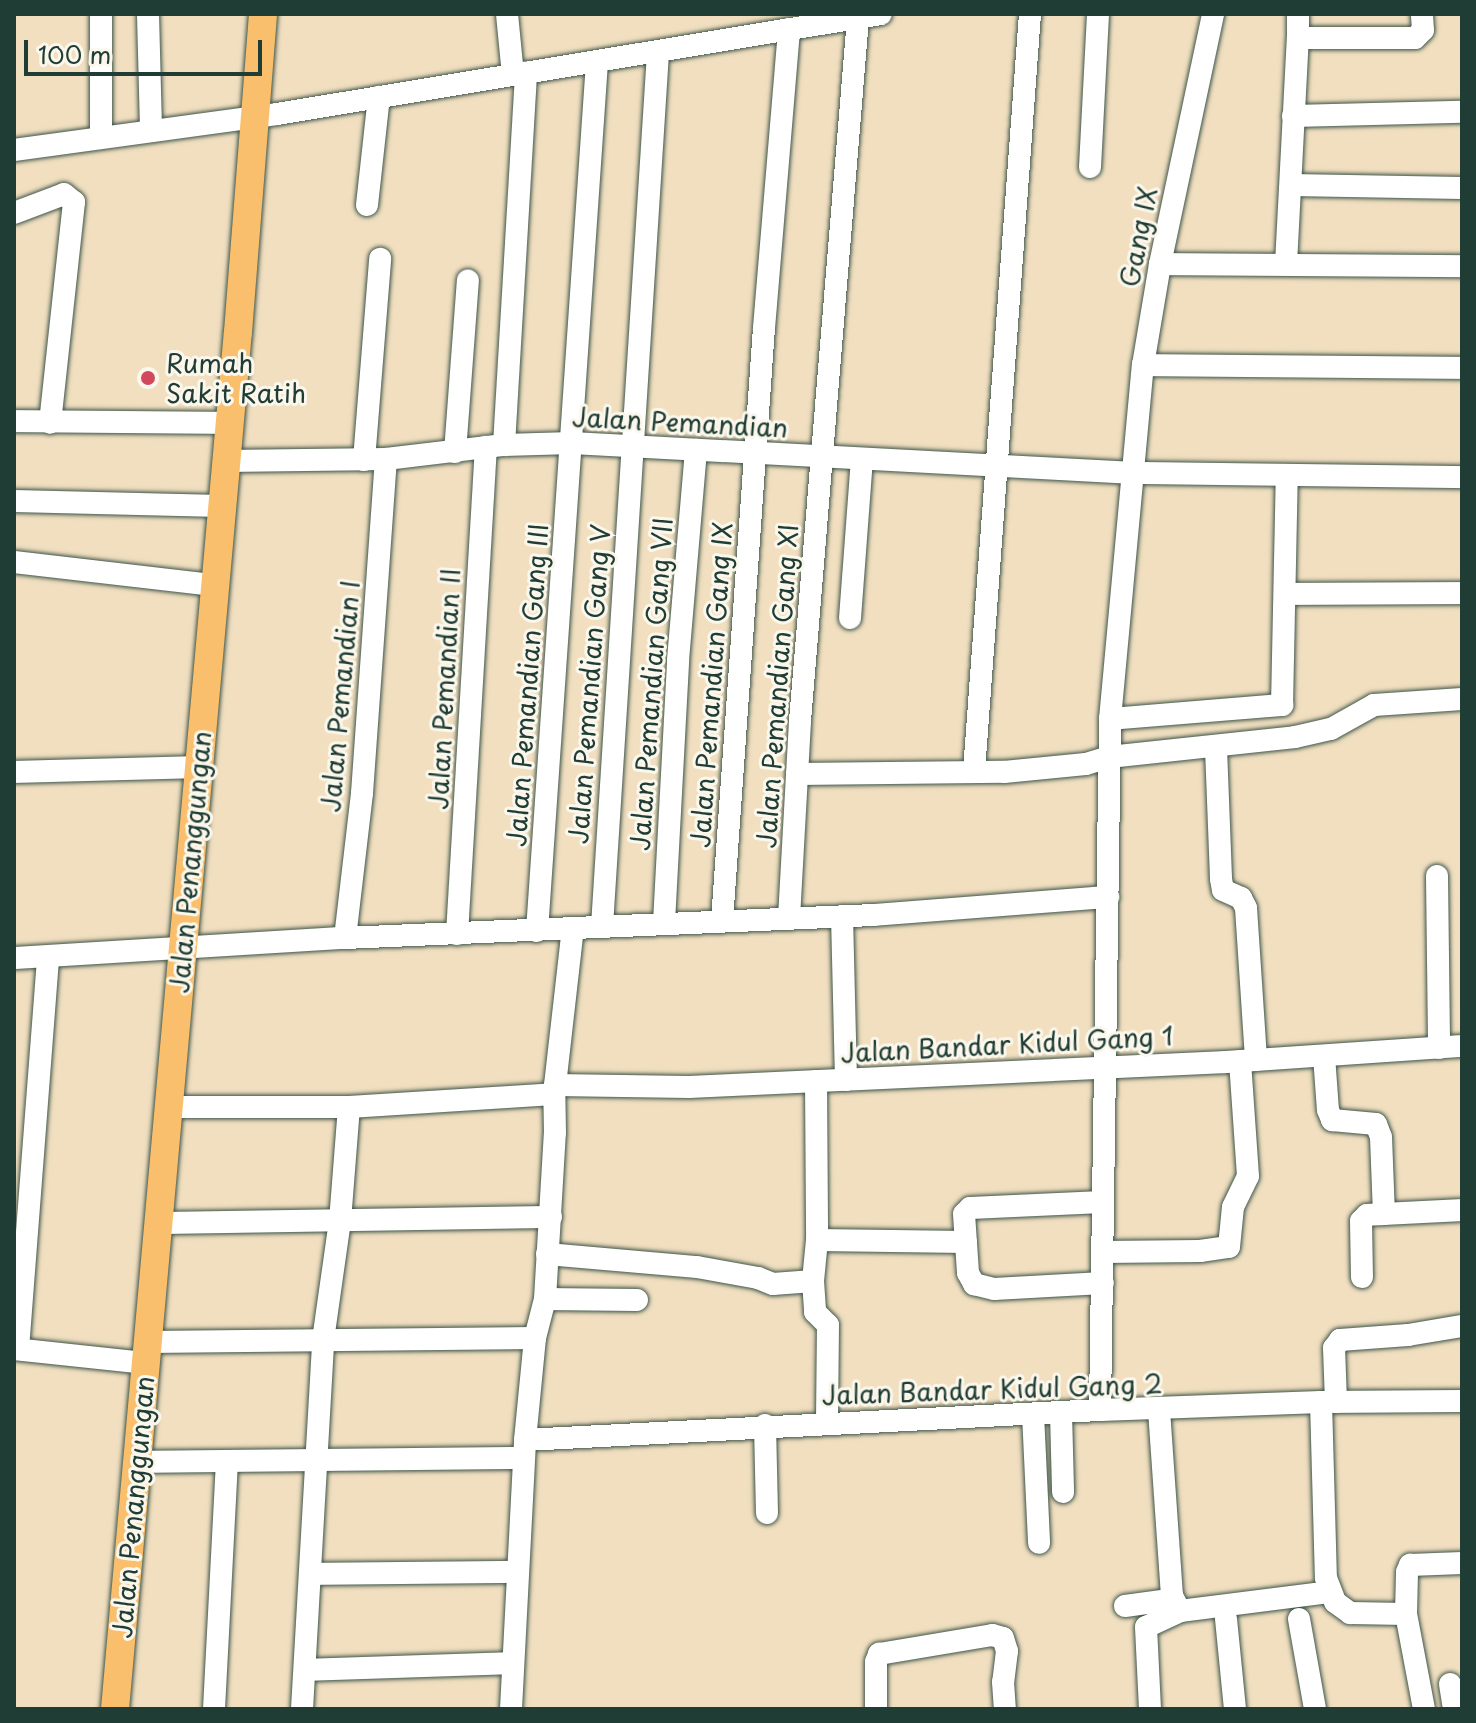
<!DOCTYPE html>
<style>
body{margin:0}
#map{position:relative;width:1476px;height:1723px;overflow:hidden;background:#f1dfc0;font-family:"Playpen Sans",sans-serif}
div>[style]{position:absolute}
.roads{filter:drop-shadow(0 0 2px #3e5549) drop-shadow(0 0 2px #3e5549)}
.minor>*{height:22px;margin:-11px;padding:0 11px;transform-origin:11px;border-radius:11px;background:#fff}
.major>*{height:28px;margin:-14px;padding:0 14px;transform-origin:14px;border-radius:14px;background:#f9bf6d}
.dots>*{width:22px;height:22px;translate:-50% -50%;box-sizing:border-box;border:4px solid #fbf7ec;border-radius:50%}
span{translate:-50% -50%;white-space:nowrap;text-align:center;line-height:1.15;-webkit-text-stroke:6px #fbf7ec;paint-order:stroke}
.street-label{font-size:26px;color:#1f3d34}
.poi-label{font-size:26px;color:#1f3d34}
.left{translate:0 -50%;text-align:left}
.frame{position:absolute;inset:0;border:16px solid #1f3d34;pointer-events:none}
.scale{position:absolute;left:24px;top:40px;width:238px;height:36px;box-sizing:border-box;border:4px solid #1f3d34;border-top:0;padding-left:10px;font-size:24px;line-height:28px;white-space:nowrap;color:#1f3d34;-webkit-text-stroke:6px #fbf7ec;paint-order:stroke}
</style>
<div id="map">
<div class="roads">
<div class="minor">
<i style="left:101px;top:14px;width:123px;rotate:90deg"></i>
<i style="left:148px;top:14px;width:116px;rotate:88.5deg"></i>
<i style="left:507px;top:14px;width:61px;rotate:84.4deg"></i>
<i style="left:1298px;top:14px;width:24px;rotate:90deg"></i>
<i style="left:1293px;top:116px;width:169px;rotate:-1.4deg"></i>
<i style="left:14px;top:150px;width:265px;rotate:-7.8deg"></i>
<i style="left:277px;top:114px;width:612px;rotate:-9.4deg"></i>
<i style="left:1090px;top:167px;width:153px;rotate:-87deg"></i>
<i style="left:1291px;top:185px;width:171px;rotate:1deg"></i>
<i style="left:367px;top:205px;width:109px;rotate:-83.7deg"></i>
<i style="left:14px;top:213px;width:53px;rotate:-20.8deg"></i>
<i style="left:64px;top:194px;width:13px;rotate:39deg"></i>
<i style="left:74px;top:202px;width:222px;rotate:96.2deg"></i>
<i style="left:1160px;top:264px;width:302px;rotate:0.4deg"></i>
<i style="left:1286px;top:264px;width:226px;rotate:-87deg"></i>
<i style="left:1298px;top:38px;width:117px"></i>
<i style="left:1415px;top:38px;width:11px;rotate:-45deg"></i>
<i style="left:1423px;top:30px;width:16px;rotate:-94deg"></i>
<i style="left:1143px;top:365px;width:319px;rotate:0.5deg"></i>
<i style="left:14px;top:421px;width:214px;rotate:0.5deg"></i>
<i style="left:504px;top:445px;width:373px;rotate:-86.6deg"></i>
<i style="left:455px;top:452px;width:172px;rotate:-85.7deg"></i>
<i style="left:364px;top:460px;width:202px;rotate:-85.4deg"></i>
<i style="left:225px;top:461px;width:161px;rotate:-0.7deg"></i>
<i style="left:386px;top:459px;width:119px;rotate:-6.8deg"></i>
<i style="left:504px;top:445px;width:68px;rotate:-1.7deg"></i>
<i style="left:572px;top:443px;width:563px;rotate:3.06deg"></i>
<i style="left:1134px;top:473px;width:328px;rotate:0.7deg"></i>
<i style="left:14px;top:501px;width:207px;rotate:1.4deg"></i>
<i style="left:14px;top:562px;width:201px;rotate:6.6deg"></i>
<i style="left:1285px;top:594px;width:177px;rotate:-0.3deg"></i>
<i style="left:850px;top:618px;width:158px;rotate:-85.7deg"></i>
<i style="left:1110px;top:719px;width:173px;rotate:-4.7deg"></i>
<i style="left:1282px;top:705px;width:230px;rotate:-88.8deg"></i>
<i style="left:1216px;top:748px;width:131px;rotate:87.8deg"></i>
<i style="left:1221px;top:879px;width:11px;rotate:80deg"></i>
<i style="left:1223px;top:890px;width:20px;rotate:24deg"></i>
<i style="left:1241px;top:898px;width:11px;rotate:63deg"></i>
<i style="left:1246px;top:908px;width:152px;rotate:86.2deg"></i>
<i style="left:974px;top:771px;width:759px;rotate:-85.77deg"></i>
<i style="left:14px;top:772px;width:185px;rotate:-1.5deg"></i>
<i style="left:797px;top:774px;width:207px;rotate:-0.6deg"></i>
<i style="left:1004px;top:772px;width:82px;rotate:-5.6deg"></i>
<i style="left:1086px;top:764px;width:24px;rotate:-17deg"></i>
<i style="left:1109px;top:757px;width:187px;rotate:-6.1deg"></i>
<i style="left:1295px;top:737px;width:37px;rotate:-13deg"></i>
<i style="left:1331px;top:729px;width:49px;rotate:-29.2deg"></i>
<i style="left:1374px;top:705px;width:88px;rotate:-3.9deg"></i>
<i style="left:1437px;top:876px;width:172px;rotate:89.3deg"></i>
<i style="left:842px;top:916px;width:164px;rotate:88.6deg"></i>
<i style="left:789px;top:918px;width:197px;rotate:-86.8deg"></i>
<i style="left:800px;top:721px;width:705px;rotate:-85.28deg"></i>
<i style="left:722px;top:921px;width:594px;rotate:-85.95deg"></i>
<i style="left:764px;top:328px;width:300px;rotate:-85.2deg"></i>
<i style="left:664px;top:922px;width:262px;rotate:-86.9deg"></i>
<i style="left:678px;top:660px;width:211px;rotate:-85.1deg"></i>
<i style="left:602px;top:926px;width:876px;rotate:-86.33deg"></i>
<i style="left:537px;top:931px;width:872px;rotate:-86.05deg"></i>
<i style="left:457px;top:934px;width:488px;rotate:-86.6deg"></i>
<i style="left:345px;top:938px;width:146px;rotate:-83.3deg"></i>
<i style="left:362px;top:793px;width:335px;rotate:-85.9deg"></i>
<i style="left:14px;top:958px;width:332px;rotate:-3.5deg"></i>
<i style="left:345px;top:938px;width:529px;rotate:-2.49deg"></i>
<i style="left:873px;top:915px;width:236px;rotate:-4.4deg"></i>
<i style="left:1324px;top:1056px;width:54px;rotate:85.8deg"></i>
<i style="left:1328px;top:1110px;width:11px;rotate:68deg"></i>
<i style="left:1332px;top:1120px;width:44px;rotate:5.2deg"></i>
<i style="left:1376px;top:1124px;width:14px;rotate:69deg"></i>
<i style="left:1381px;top:1137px;width:77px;rotate:87.8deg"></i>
<i style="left:1384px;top:1214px;width:17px;rotate:177deg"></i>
<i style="left:1367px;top:1215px;width:8px;rotate:135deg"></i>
<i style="left:1361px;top:1221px;width:56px;rotate:89deg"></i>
<i style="left:816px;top:1081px;width:159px;rotate:89.6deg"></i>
<i style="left:817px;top:1240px;width:41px;rotate:95.6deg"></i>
<i style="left:813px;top:1281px;width:31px;rotate:86deg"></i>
<i style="left:815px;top:1312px;width:18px;rotate:45deg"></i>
<i style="left:828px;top:1325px;width:98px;rotate:90.6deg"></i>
<i style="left:555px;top:1085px;width:134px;rotate:0.9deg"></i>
<i style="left:689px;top:1087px;width:538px;rotate:-2.67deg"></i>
<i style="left:1226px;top:1062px;width:237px;rotate:-3.9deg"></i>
<i style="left:168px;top:1107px;width:181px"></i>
<i style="left:349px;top:1107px;width:205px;rotate:-3.6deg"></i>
<i style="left:1102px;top:1202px;width:132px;rotate:177.4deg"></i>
<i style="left:970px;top:1208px;width:8px;rotate:135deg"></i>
<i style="left:964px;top:1214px;width:59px;rotate:86.1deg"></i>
<i style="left:968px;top:1273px;width:13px;rotate:61deg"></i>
<i style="left:974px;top:1284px;width:21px;rotate:14deg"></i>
<i style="left:994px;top:1289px;width:109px;rotate:-3.2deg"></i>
<i style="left:1384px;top:1214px;width:78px;rotate:-2.9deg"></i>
<i style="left:158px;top:1223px;width:393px;rotate:-0.9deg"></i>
<i style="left:817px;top:1240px;width:149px;rotate:0.8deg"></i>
<i style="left:1103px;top:1252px;width:97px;rotate:-0.6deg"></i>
<i style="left:1200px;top:1251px;width:29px;rotate:-8deg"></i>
<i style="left:1229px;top:1247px;width:40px;rotate:-84.3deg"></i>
<i style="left:1233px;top:1207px;width:34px;rotate:-64deg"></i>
<i style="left:1248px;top:1176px;width:115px;rotate:-94deg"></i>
<i style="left:547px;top:1254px;width:151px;rotate:5deg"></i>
<i style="left:697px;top:1267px;width:62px;rotate:10.2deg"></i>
<i style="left:758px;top:1278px;width:16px;rotate:22deg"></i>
<i style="left:773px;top:1284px;width:40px;rotate:-4.3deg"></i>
<i style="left:545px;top:1299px;width:92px;rotate:0.6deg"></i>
<i style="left:148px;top:1342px;width:387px;rotate:-0.6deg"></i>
<i style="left:14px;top:1349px;width:133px;rotate:6.1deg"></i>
<i style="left:18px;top:1349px;width:392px;rotate:-85.6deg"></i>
<i style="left:1321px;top:1402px;width:176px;rotate:88.4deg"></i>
<i style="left:1326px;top:1578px;width:26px;rotate:69deg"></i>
<i style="left:1335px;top:1602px;width:19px;rotate:36deg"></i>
<i style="left:1350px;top:1613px;width:56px;rotate:1deg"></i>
<i style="left:1336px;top:1402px;width:54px;rotate:-92.1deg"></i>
<i style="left:1334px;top:1348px;width:10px;rotate:-53deg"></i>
<i style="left:1340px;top:1340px;width:68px;rotate:-4.2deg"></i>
<i style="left:1408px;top:1335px;width:55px;rotate:-9.5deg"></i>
<i style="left:1100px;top:1410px;width:691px;rotate:-89.17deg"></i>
<i style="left:1110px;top:719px;width:356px;rotate:-84.7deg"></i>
<i style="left:1143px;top:365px;width:102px;rotate:-80.4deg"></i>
<i style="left:1160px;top:264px;width:256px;rotate:-78deg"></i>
<i style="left:1061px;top:1413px;width:79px;rotate:88.5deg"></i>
<i style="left:1033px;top:1414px;width:129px;rotate:87.3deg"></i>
<i style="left:765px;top:1425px;width:88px;rotate:88.7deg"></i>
<i style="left:525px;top:1440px;width:576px;rotate:-2.99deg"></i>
<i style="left:1100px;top:1410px;width:221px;rotate:-2.1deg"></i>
<i style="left:1321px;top:1402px;width:141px;rotate:-0.4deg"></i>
<i style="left:138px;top:1462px;width:386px;rotate:-0.6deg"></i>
<i style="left:311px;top:1574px;width:205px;rotate:-0.6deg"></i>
<i style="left:1172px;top:1596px;width:17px;rotate:62deg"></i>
<i style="left:1180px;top:1611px;width:152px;rotate:-7.2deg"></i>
<i style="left:1125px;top:1606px;width:43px;rotate:-7.9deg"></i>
<i style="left:1168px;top:1600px;width:6px;rotate:-45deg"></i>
<i style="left:1172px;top:1596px;width:185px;rotate:-94deg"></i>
<i style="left:1226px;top:1619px;width:90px;rotate:84.3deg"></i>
<i style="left:1299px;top:1619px;width:91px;rotate:79.9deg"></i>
<i style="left:306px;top:1670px;width:206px;rotate:-1.9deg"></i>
<i style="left:1450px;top:1684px;width:25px;rotate:81deg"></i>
<i style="left:214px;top:1709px;width:248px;rotate:-87deg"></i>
<i style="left:302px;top:1709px;width:370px;rotate:-86.7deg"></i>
<i style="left:323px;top:1340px;width:120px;rotate:-81.9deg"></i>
<i style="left:340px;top:1221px;width:114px;rotate:-85.5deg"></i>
<i style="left:511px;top:1709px;width:269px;rotate:-87deg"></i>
<i style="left:525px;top:1440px;width:102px;rotate:-84.4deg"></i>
<i style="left:535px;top:1338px;width:40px;rotate:-75.6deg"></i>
<i style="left:545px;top:1299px;width:166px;rotate:-86.6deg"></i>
<i style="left:555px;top:1133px;width:39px;rotate:-91deg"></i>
<i style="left:554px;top:1094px;width:167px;rotate:-83.5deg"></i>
<i style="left:876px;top:1709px;width:47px;rotate:-90deg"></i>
<i style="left:876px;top:1662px;width:9px;rotate:-69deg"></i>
<i style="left:879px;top:1654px;width:115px;rotate:-9.5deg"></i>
<i style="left:992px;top:1635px;width:11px;rotate:15deg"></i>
<i style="left:1003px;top:1638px;width:14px;rotate:73deg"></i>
<i style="left:1007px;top:1651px;width:31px;rotate:97deg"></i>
<i style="left:1003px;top:1682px;width:27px;rotate:86deg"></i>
<i style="left:1150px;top:1709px;width:82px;rotate:-92.8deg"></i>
<i style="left:1146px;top:1627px;width:38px;rotate:-25deg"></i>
<i style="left:1424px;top:1709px;width:97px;rotate:-100.7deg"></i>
<i style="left:1406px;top:1614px;width:42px;rotate:-88.6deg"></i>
<i style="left:1407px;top:1572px;width:8px;rotate:-67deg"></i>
<i style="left:1410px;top:1565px;width:52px;rotate:-2.2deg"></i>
</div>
<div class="major">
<i style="left:115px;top:1709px;width:1382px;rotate:-84.9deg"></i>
<i style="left:238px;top:332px;width:319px;rotate:-85.5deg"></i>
</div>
</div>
<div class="dots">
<i style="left:148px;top:378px;background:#d1495b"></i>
</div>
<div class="street-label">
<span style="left:1138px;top:237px;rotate:-79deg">Gang IX</span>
<span style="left:680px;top:422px;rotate:3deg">Jalan Pemandian</span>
<span style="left:589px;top:684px;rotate:-86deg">Jalan Pemandian Gang V</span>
<span style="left:651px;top:684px;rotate:-86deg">Jalan Pemandian Gang VII</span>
<span style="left:527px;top:685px;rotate:-86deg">Jalan Pemandian Gang III</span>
<span style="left:711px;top:685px;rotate:-86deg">Jalan Pemandian Gang IX</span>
<span style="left:777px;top:686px;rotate:-86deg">Jalan Pemandian Gang XI</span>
<span style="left:444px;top:689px;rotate:-87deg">Jalan Pemandian II</span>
<span style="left:340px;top:696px;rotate:-85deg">Jalan Pemandian I</span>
<span style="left:190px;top:862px;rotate:-85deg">Jalan Penanggungan</span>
<span style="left:1007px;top:1044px;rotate:-3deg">Jalan Bandar Kidul Gang 1</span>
<span style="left:992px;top:1389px;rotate:-2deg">Jalan Bandar Kidul Gang 2</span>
<span style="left:133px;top:1507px;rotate:-85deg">Jalan Penanggungan</span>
</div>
<div class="poi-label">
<span class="left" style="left:166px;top:378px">Rumah<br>Sakit Ratih</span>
</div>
<div class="frame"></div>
<div class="scale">100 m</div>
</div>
